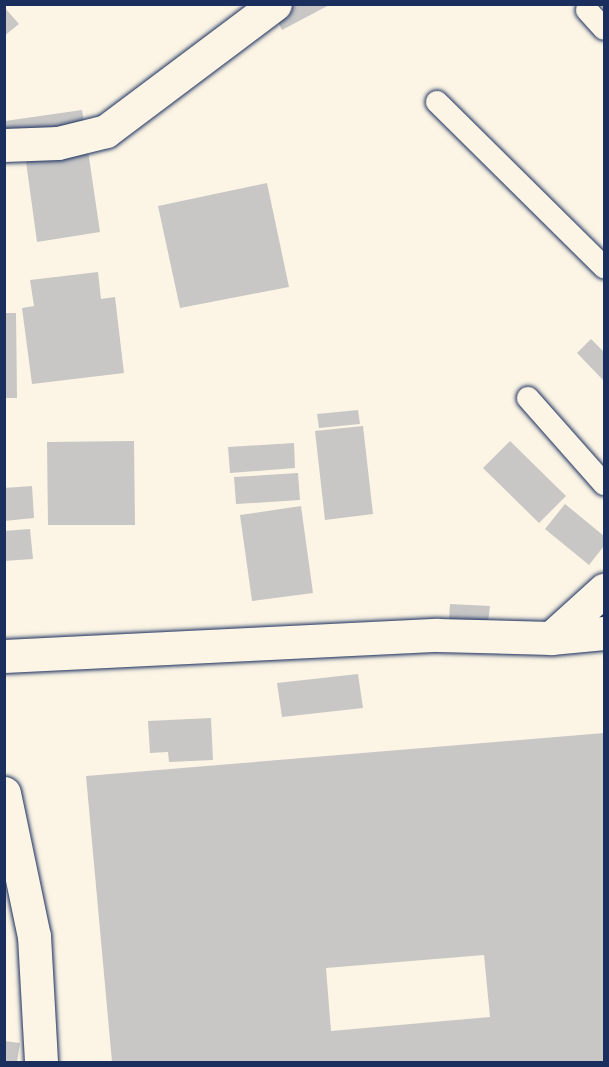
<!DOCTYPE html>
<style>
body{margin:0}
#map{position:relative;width:609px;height:1067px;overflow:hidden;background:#fcf5e5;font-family:"Comic Neue",sans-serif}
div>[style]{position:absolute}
.building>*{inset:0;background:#c8c7c6}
.roads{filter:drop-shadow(0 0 2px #1b2f5e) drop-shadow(0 0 2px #1b2f5e)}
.lane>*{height:22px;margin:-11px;padding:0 11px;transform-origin:11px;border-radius:11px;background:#fcf5e5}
.street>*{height:33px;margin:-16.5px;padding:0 16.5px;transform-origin:16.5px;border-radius:16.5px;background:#fcf5e5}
span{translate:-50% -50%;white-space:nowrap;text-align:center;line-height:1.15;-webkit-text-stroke:4.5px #fcf5e5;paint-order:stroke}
.frame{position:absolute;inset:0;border:6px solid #1b2f5e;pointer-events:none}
</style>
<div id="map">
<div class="building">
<i style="clip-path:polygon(269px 4px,331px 4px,282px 30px)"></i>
<i style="clip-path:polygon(4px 7px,19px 24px,4px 36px)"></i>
<i style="clip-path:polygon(82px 110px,100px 232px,37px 242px,24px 147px,9px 149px,5px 121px)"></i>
<i style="clip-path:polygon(267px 183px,289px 287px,180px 308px,158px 206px)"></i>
<i style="clip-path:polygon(98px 272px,101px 299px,115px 297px,124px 373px,32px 384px,22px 308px,34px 306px,30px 280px)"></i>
<i style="clip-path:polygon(4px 313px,16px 313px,17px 398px,4px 398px)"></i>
<i style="clip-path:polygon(591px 339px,604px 352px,604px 381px,577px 353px)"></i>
<i style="clip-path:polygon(358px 410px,360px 424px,319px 428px,317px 414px)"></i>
<i style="clip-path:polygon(363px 426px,373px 514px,325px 520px,315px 431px)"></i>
<i style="clip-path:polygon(134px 441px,135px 525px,48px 525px,47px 442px)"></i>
<i style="clip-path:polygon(510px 441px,566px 496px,539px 523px,483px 468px)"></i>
<i style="clip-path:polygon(294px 443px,295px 468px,230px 473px,228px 447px)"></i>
<i style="clip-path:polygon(298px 473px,300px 500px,236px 504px,234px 477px)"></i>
<i style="clip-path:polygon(32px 486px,34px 518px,4px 521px,4px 488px)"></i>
<i style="clip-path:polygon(565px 504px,604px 536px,604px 546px,589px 565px,545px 529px)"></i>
<i style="clip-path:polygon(301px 506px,313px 593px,252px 601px,240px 515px)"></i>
<i style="clip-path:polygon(30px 529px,33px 559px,4px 561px,4px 531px)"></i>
<i style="clip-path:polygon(450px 604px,490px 606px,488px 623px,449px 621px)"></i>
<i style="clip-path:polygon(358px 674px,363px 708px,282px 717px,277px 683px)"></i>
<i style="clip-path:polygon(211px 718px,213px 760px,169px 762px,168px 752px,150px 753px,148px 721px)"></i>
<i style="clip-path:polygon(evenodd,604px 733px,604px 1062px,112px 1062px,86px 776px,604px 733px,484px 955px,490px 1017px,331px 1031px,326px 968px,484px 955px)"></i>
<i style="clip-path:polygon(4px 1041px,20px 1043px,17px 1062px,4px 1062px)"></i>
</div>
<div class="roads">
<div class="lane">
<i style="left:587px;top:10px;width:25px;rotate:48deg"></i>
<i style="left:437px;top:102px;width:235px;rotate:44.7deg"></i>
<i style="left:528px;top:398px;width:115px;rotate:48.5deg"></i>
</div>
<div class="street">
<i style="left:4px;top:145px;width:54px;rotate:-2.1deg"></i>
<i style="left:58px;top:143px;width:49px;rotate:-14deg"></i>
<i style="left:106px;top:131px;width:211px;rotate:-36.9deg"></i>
<i style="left:551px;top:638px;width:72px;rotate:-42.2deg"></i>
<i style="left:4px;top:656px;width:434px;rotate:-2.8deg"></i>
<i style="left:437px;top:635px;width:114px;rotate:1.5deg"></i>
<i style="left:551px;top:638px;width:53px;rotate:-5.4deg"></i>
<i style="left:4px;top:793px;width:146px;rotate:78.2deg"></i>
<i style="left:34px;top:936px;width:126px;rotate:86.8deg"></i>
</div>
</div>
<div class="frame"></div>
</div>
